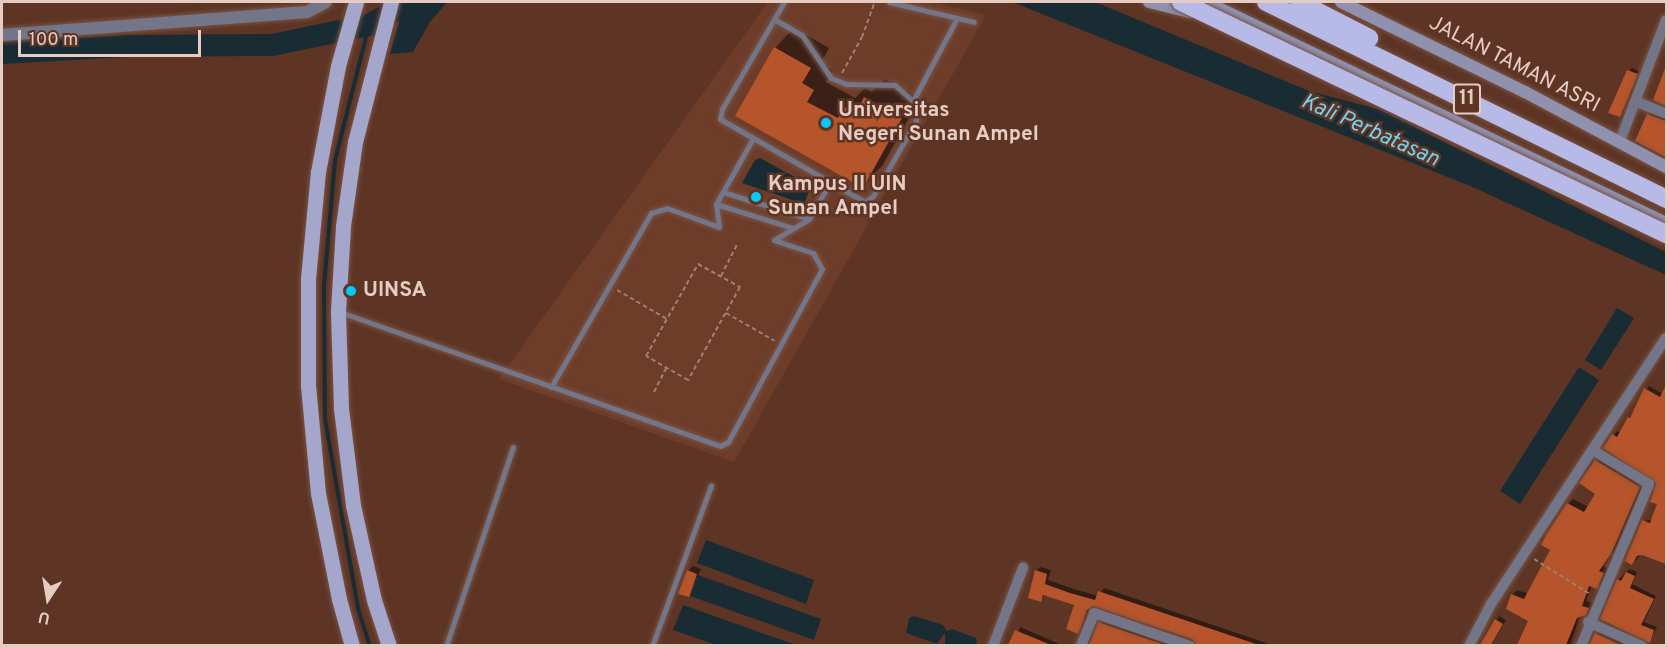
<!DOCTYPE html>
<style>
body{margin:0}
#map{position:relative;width:1668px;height:647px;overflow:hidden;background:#5e3525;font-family:Overpass,sans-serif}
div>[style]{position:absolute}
.built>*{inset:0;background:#6d3d2a}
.water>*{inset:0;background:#192c33}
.shadow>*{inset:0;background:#0007}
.stream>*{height:4px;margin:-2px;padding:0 2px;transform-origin:2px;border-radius:2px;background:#192c33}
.river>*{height:22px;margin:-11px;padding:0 11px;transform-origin:11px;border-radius:11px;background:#192c33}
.building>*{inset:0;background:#b6542b}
.path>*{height:2px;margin-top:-1px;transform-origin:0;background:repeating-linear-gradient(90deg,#a17f72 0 4.5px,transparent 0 7.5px)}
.roads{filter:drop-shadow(0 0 2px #795344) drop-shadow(0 0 2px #795344)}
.service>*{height:5px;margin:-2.5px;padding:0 2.5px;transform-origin:2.5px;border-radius:2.5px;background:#737588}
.minor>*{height:10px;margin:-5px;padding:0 5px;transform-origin:5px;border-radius:5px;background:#737588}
.tertiary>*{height:12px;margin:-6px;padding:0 6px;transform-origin:6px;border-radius:6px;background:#737588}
.secondary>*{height:12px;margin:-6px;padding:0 6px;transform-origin:6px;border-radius:6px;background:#8f91af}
.primary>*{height:15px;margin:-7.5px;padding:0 7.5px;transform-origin:7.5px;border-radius:7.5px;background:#a4a6cc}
.motorway>*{height:18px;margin:-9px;padding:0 9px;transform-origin:9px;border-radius:9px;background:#b7bae7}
.bridges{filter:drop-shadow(0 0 2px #795344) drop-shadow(0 0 2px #795344)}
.motorway-bridge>*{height:18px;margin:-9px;padding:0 9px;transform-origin:9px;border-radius:9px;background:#b7bae7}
.dots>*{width:16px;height:16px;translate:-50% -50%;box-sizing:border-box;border:3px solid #5e3525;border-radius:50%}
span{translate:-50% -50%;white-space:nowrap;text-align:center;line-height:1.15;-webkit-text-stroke:5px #5e3525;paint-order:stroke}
.shield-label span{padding:2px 4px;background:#5e3525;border:2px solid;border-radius:4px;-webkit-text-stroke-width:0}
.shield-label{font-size:20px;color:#e6ccc2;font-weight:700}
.street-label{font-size:21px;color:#e6ccc2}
.poi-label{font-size:21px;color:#e6ccc2;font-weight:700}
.left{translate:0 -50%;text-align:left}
.water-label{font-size:22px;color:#71d1f0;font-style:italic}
.frame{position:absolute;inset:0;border:3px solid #e6ccc2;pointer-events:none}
.north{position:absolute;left:18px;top:569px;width:60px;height:60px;-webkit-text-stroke:4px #5e3525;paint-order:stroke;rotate:192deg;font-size:16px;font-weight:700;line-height:24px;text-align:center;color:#e6ccc2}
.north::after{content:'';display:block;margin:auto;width:21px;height:27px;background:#e6ccc2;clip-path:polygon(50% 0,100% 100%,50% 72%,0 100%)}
.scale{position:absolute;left:18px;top:30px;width:183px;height:27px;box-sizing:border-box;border:3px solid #e6ccc2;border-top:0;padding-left:8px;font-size:18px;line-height:21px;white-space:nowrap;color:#e6ccc2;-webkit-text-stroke:4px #5e3525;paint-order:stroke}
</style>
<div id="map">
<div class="built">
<i style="clip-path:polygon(768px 2px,933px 2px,986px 15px,734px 462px,499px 379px)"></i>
</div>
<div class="water">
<i style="clip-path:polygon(405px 2px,447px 2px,430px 22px,413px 52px,390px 54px)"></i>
<i style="clip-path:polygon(1012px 2px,1095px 2px,1309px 91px,1378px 109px,1666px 252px,1666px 275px,1470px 186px)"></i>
<i style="clip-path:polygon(760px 158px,811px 186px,804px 204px,742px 183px,755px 160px)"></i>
<i style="clip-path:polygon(1617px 308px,1634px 318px,1601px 370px,1585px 360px)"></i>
<i style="clip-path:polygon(1579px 367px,1599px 380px,1520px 504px,1500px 491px)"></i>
<i style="clip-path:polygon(706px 540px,814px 580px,806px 604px,697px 563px)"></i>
<i style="clip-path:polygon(698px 575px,821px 619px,814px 640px,690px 596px)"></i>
<i style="clip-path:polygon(683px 605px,796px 645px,716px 645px,673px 630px)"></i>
<i style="clip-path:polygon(914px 616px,943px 625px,947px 631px,952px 629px,976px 638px,977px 645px,945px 645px,945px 633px,937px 644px,906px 633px,909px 618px)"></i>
</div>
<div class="shadow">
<i style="clip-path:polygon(794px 28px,829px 48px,821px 63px,833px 70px,826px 82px,855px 98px,865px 88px,872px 92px,885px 79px,920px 98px,882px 166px,862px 186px,737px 116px,775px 48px)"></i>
<i style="clip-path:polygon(1632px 68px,1639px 71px,1620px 116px,1629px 71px)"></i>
<i style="clip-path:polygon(1666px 68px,1666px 105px,1655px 100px)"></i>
<i style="clip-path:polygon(1652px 112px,1666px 118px,1666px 152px,1637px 140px)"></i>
<i style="clip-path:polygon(1649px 386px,1663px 394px,1666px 388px,1666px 563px,1642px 554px,1632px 564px,1643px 521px,1653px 520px,1659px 503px,1658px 482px,1605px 447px,1617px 431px,1620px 433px)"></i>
<i style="clip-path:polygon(1601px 456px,1644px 482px,1616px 548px,1603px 566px,1607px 568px,1601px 583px,1596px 587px,1592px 585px,1586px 601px,1593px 603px,1590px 608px,1580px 615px,1570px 646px,1519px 646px,1530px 620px,1508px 609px,1512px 595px,1517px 590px,1529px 594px,1552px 550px,1568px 504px,1573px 499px,1589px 507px,1597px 494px,1596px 461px)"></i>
<i style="clip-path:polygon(693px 566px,701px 569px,688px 596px,688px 571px)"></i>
<i style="clip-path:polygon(1040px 567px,1051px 570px,1048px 580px,1074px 589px,1098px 596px,1104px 588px,1275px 646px,1199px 646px,1193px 638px,1096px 604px,1090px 607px,1077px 632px,1076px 604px,1045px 594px,1040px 601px,1036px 571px)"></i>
<i style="clip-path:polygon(1630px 569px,1637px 572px,1632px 584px,1656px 596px,1644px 622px,1657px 627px,1649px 642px,1618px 580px)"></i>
<i style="clip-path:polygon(1499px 616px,1506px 620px,1491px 646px,1482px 646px)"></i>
<i style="clip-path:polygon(1104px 619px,1180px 646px,1091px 646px)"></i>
<i style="clip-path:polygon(1020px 627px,1062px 645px,1062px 646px,1014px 646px)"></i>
<i style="clip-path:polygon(1601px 629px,1637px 646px,1590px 646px)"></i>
</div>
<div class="stream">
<i style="left:369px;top:25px;width:139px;rotate:104.1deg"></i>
<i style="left:335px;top:160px;width:125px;rotate:95deg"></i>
<i style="left:324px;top:285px;width:134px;rotate:89.6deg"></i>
<i style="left:325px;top:419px;width:193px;rotate:80.1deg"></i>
<i style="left:358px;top:609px;width:39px;rotate:72deg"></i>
</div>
<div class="river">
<i style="left:2px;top:53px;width:126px;rotate:-3.2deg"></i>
<i style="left:128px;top:46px;width:144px;rotate:-0.4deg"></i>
<i style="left:272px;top:45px;width:99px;rotate:-11.7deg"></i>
<i style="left:369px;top:25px;width:48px;rotate:-28.7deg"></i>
</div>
<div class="building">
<i style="clip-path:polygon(774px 47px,811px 68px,802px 83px,814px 90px,807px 102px,838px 118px,844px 107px,856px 113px,864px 97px,902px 118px,863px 188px,735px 116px)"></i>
<i style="clip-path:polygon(1666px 66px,1666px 106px,1653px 100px)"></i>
<i style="clip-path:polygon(1627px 70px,1638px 74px,1620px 117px,1608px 113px)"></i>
<i style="clip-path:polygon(1647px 114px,1666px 121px,1666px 157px,1635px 141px)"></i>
<i style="clip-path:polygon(1666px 385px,1666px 564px,1642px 555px,1637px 556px,1632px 565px,1625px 561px,1642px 520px,1650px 523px,1657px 504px,1650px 502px,1656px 483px,1603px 448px,1612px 434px,1617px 437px,1628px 417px,1630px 418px,1644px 388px,1660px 397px)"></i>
<i style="clip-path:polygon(1595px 460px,1640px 487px,1611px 554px,1599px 571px,1604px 573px,1597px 589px,1589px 586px,1582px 606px,1589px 608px,1586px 615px,1577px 618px,1566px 645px,1517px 645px,1528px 621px,1506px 609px,1511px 594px,1524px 599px,1550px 550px,1541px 545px,1546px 535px,1567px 503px,1584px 512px,1595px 494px,1579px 483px)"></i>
<i style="clip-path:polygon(687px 570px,697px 574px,689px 597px,678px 594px)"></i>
<i style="clip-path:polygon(1035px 570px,1047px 574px,1045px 584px,1070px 593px,1095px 600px,1098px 591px,1259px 645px,1197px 645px,1192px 639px,1093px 606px,1087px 610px,1078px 634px,1066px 629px,1074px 605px,1043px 595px,1041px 602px,1028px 598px)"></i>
<i style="clip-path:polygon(1626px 572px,1635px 576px,1630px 588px,1654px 599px,1641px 625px,1654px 630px,1650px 643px,1600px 619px,1617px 579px,1621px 581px)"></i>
<i style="clip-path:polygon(1495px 619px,1503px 624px,1491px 645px,1480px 645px)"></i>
<i style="clip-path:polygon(1098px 622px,1165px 645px,1089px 645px)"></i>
<i style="clip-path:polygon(1015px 630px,1051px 645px,1008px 645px)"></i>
<i style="clip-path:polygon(1595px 633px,1619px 644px,1618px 645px,1589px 645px)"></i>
</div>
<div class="path">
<i style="left:842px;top:73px;width:41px;rotate:-60.9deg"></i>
<i style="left:862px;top:37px;width:37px;rotate:-70deg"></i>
<i style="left:698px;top:264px;width:48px;rotate:28.7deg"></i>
<i style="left:740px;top:287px;width:107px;rotate:119.2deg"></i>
<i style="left:688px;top:380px;width:48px;rotate:-150.3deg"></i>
<i style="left:646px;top:356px;width:106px;rotate:-60.5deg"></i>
<i style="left:721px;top:276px;width:35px;rotate:-63deg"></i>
<i style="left:617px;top:290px;width:58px;rotate:30.1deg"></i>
<i style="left:726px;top:313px;width:56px;rotate:29.7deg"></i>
<i style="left:654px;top:392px;width:27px;rotate:-63deg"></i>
<i style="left:1534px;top:559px;width:66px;rotate:32deg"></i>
</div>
<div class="roads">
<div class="service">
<i style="left:889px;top:2px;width:87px;rotate:13.2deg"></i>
<i style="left:774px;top:19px;width:32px;rotate:30deg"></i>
<i style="left:802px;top:35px;width:52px;rotate:56deg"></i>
<i style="left:831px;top:78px;width:17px;rotate:21deg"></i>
<i style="left:847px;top:84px;width:48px;rotate:1.2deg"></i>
<i style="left:895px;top:85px;width:31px;rotate:42deg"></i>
<i style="left:918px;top:106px;width:15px;rotate:98deg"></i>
<i style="left:916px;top:121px;width:86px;rotate:119.8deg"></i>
<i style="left:873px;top:196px;width:10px;rotate:143deg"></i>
<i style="left:865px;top:202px;width:167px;rotate:-150.2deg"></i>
<i style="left:720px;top:119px;width:10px;rotate:-79deg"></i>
<i style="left:722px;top:109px;width:124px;rotate:-59.9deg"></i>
<i style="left:914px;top:99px;width:92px;rotate:-62deg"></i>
<i style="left:723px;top:192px;width:90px;rotate:17.4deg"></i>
<i style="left:716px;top:204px;width:81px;rotate:17.3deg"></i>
<i style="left:774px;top:240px;width:41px;rotate:-31deg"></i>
<i style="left:809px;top:219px;width:40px;rotate:-60.3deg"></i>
<i style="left:340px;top:312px;width:403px;rotate:19.4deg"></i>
<i style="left:720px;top:446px;width:9px;rotate:-27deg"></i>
<i style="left:728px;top:442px;width:197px;rotate:-61.5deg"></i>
<i style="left:822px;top:269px;width:18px;rotate:-119deg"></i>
<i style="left:813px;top:253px;width:41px;rotate:-161.6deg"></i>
<i style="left:551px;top:387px;width:201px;rotate:-60.1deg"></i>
<i style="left:651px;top:213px;width:17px;rotate:-17deg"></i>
<i style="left:667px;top:208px;width:55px;rotate:20.1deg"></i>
<i style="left:719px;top:227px;width:23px;rotate:-97deg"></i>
<i style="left:716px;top:204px;width:73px;rotate:-60.6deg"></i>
<i style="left:446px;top:646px;width:210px;rotate:-71.4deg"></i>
<i style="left:652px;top:646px;width:171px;rotate:-69.8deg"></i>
</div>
<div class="minor">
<i style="left:1637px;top:102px;width:31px;rotate:22deg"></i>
<i style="left:1620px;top:141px;width:129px;rotate:-69.2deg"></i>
<i style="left:1588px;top:622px;width:59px;rotate:24deg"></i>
<i style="left:993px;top:646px;width:84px;rotate:-69deg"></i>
<i style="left:1081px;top:646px;width:35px;rotate:-68deg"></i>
<i style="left:1094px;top:613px;width:102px;rotate:19deg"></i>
<i style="left:1469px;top:646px;width:47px;rotate:-62.4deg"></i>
<i style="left:1491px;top:604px;width:318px;rotate:-56.7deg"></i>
<i style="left:1581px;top:646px;width:176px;rotate:-67.2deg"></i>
<i style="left:1649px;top:484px;width:64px;rotate:-149deg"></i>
</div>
<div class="tertiary">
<i style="left:2px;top:35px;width:306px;rotate:-4.3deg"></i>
<i style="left:307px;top:12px;width:21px;rotate:-28deg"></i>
</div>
<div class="secondary">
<i style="left:1149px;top:2px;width:42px;rotate:13.7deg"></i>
<i style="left:1206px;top:2px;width:510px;rotate:25.66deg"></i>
<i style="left:1341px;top:2px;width:205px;rotate:26.1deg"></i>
<i style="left:1525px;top:92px;width:160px;rotate:28deg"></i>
</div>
<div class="primary">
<i style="left:352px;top:646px;width:49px;rotate:-105.5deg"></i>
<i style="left:339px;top:599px;width:108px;rotate:-101.2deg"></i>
<i style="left:318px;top:493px;width:107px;rotate:-95.3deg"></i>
<i style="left:308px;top:386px;width:107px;rotate:-90deg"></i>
<i style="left:308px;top:279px;width:107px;rotate:-84.7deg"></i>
<i style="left:318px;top:172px;width:108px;rotate:-79.3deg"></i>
<i style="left:338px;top:66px;width:66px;rotate:-74.3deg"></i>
<i style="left:389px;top:646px;width:48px;rotate:-108.1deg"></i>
<i style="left:374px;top:600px;width:97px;rotate:-102.5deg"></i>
<i style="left:353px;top:505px;width:98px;rotate:-97.1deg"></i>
<i style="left:341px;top:408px;width:97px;rotate:-91.8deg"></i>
<i style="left:338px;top:311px;width:85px;rotate:-86.6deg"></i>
<i style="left:343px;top:226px;width:85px;rotate:-81.9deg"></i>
<i style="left:355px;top:142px;width:145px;rotate:-75.6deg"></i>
</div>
<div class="motorway">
<i style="left:1266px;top:2px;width:446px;rotate:26.2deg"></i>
<i style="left:1299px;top:2px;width:79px;rotate:27.2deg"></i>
</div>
</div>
<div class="bridges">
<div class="motorway-bridge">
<i style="left:1181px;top:2px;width:538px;rotate:25.56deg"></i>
</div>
</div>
<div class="dots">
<i style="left:826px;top:123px;background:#02cbf9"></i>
<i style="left:756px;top:197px;background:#02cbf9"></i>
<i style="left:351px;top:291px;background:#02cbf9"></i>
</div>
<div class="shield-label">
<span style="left:1467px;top:99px">11</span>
</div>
<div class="street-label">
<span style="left:1514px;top:65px;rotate:27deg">JALAN TAMAN ASRI</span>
</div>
<div class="poi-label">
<span class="left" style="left:838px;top:123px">Universitas<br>Negeri Sunan Ampel</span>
<span class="left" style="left:768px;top:197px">Kampus II UIN<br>Sunan Ampel</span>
<span class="left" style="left:363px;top:291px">UINSA</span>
</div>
<div class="water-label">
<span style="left:1370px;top:131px;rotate:24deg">Kali Perbatasan</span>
</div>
<div class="frame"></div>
<div class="north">U</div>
<div class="scale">100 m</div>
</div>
